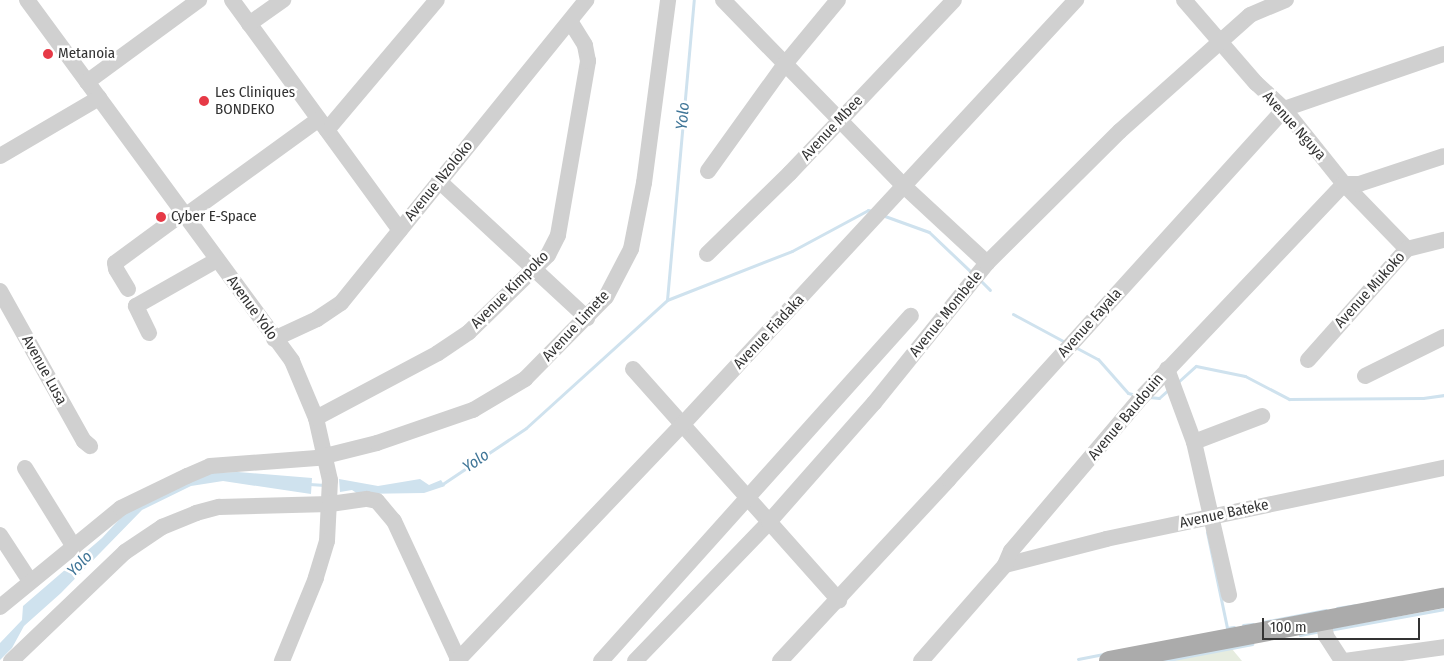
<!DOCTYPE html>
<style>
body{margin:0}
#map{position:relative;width:1444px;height:661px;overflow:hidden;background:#fff;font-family:"Fira Sans Condensed",sans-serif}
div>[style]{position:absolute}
.green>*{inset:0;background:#e6ecdf}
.water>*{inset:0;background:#cfe2ee}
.stream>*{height:3px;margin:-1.5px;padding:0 1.5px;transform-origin:1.5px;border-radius:1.5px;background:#cfe2ee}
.minor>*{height:16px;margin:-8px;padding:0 8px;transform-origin:8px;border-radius:8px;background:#d0d0d0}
.major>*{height:20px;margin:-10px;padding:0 10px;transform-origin:10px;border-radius:10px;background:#ababab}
.dots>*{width:14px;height:14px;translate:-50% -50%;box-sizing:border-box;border:2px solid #fff;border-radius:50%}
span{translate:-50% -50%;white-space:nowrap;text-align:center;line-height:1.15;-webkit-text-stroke:5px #fff;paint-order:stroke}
.poi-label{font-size:15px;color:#333}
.left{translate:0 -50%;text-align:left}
.street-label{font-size:15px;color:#333}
.water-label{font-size:16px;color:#3f7597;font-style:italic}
.scale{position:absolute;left:1262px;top:618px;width:158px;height:22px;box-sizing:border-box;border:2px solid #333;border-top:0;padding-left:6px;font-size:15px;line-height:18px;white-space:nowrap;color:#333;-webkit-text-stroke:4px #fff;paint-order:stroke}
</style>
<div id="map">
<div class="green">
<i style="clip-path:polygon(1232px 649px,1242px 661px,1168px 661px)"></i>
</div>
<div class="water">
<i style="clip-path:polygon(238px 472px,312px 478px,311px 494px,223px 481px,191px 486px,142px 510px,61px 593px,24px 626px,12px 648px,0 660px,0 643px,22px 620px,23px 606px,102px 538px,127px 511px,202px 473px)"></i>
<i style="clip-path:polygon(339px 479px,378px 486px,420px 479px,429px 485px,441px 480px,445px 486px,424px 493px,358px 494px,352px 490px,340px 492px)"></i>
</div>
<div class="stream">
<i style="left:882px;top:215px;width:50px;rotate:19.9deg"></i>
<i style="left:929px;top:232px;width:59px;rotate:43.6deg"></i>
<i style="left:980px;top:280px;width:14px;rotate:45deg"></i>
<i style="left:667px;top:300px;width:134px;rotate:-21.4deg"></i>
<i style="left:792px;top:251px;width:86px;rotate:-28.3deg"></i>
<i style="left:868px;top:210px;width:4px;rotate:14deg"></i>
<i style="left:1013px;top:314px;width:59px;rotate:28.3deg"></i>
<i style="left:1075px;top:347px;width:26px;rotate:28deg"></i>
<i style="left:1098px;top:359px;width:45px;rotate:48.6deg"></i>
<i style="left:1128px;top:393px;width:8px;rotate:14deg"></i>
<i style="left:1178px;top:382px;width:24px;rotate:-42deg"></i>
<i style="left:1196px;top:366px;width:50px;rotate:11.5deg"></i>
<i style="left:1245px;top:376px;width:50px;rotate:27.6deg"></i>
<i style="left:1289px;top:399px;width:134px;rotate:-0.4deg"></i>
<i style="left:1423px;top:398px;width:21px;rotate:-8deg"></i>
<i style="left:1149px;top:397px;width:10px;rotate:6deg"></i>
<i style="left:1159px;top:398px;width:13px;rotate:-42deg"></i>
<i style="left:309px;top:484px;width:16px;rotate:4deg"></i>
<i style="left:441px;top:485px;width:102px;rotate:-33.8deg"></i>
<i style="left:526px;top:428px;width:190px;rotate:-42.2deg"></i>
<i style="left:667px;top:300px;width:301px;rotate:-84.9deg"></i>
<i style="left:1207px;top:532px;width:98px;rotate:78.2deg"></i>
<i style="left:1227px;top:628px;width:7px;rotate:-8deg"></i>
<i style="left:1337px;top:608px;width:18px;rotate:-9deg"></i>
<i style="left:1263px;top:622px;width:64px;rotate:-10.8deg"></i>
<i style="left:1243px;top:625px;width:10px;rotate:-6deg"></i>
<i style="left:1329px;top:630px;width:117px;rotate:-10.3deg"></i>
<i style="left:1300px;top:635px;width:21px;rotate:-11deg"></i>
<i style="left:1078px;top:659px;width:26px;rotate:-11deg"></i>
<i style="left:1163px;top:661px;width:91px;rotate:-10.8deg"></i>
</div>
<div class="minor">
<i style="left:27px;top:0;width:448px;rotate:53.7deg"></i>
<i style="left:292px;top:361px;width:62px;rotate:67.2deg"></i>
<i style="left:316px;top:418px;width:64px;rotate:77.3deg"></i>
<i style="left:330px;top:480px;width:61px;rotate:92.8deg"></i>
<i style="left:327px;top:541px;width:39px;rotate:107deg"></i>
<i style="left:316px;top:578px;width:90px;rotate:112.3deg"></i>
<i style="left:232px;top:0;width:285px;rotate:53.9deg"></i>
<i style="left:723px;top:0;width:261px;rotate:45.8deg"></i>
<i style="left:905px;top:187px;width:112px;rotate:42.8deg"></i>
<i style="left:1184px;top:0;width:110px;rotate:49.1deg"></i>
<i style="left:1256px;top:83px;width:38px;rotate:43deg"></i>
<i style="left:1284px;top:109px;width:96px;rotate:51.3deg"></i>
<i style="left:1344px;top:184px;width:91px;rotate:45.9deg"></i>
<i style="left:249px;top:24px;width:42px;rotate:-35.2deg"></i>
<i style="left:87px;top:82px;width:139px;rotate:-36.2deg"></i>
<i style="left:327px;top:130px;width:170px;rotate:-49.8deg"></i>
<i style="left:0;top:156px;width:115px;rotate:-30.4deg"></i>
<i style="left:708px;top:171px;width:132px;rotate:-54.3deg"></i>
<i style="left:785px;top:64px;width:83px;rotate:-50.4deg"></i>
<i style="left:439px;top:181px;width:202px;rotate:42.8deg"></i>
<i style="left:185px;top:216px;width:165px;rotate:-35.9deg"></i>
<i style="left:707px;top:254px;width:116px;rotate:-44.3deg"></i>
<i style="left:790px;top:173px;width:238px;rotate:-46.5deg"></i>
<i style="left:128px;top:289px;width:23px;rotate:-121deg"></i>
<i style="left:116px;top:269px;width:6px;rotate:-99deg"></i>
<i style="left:115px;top:263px;width:84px;rotate:-36.3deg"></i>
<i style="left:0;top:291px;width:172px;rotate:60.8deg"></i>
<i style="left:84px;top:441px;width:8px;rotate:40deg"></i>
<i style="left:149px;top:333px;width:30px;rotate:-116deg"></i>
<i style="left:136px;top:306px;width:93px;rotate:-29.6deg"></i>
<i style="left:274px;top:339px;width:47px;rotate:-24.9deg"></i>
<i style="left:317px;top:319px;width:29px;rotate:-34deg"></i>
<i style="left:341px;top:303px;width:390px;rotate:-51deg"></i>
<i style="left:1308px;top:360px;width:149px;rotate:-48.3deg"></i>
<i style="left:1407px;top:249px;width:38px;rotate:-14deg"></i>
<i style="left:633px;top:369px;width:310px;rotate:48.3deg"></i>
<i style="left:1167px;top:369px;width:78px;rotate:69.7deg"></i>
<i style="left:1194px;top:442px;width:157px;rotate:77.1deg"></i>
<i style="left:1365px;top:376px;width:88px;rotate:-26.3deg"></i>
<i style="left:316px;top:418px;width:138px;rotate:-28deg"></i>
<i style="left:438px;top:353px;width:37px;rotate:-34deg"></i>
<i style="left:469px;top:332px;width:110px;rotate:-44.3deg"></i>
<i style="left:548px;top:255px;width:22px;rotate:-63deg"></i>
<i style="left:558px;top:235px;width:177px;rotate:-80.2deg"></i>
<i style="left:588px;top:61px;width:16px;rotate:-101deg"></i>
<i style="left:585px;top:45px;width:28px;rotate:-122deg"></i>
<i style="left:1194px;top:442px;width:73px;rotate:-20.9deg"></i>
<i style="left:25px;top:468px;width:93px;rotate:58.2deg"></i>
<i style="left:0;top:535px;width:55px;rotate:56.9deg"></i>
<i style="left:1005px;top:565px;width:104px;rotate:-14.4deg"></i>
<i style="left:1106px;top:539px;width:345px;rotate:-11.9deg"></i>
<i style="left:0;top:607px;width:156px;rotate:-39.3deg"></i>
<i style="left:121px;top:508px;width:73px;rotate:-25.9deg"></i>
<i style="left:187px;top:476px;width:25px;rotate:-23deg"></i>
<i style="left:210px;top:466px;width:107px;rotate:-4.3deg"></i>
<i style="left:317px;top:458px;width:62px;rotate:-14deg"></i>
<i style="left:377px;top:443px;width:102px;rotate:-19deg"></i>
<i style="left:473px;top:410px;width:61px;rotate:-30.8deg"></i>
<i style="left:525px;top:379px;width:115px;rotate:-45.4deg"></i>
<i style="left:606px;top:297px;width:54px;rotate:-62.5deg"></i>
<i style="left:631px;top:249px;width:67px;rotate:-78.9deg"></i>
<i style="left:644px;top:183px;width:185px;rotate:-82.5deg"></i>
<i style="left:1323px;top:620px;width:16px;rotate:79deg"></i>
<i style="left:1326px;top:636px;width:30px;rotate:57deg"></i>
<i style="left:11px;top:661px;width:158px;rotate:-43.7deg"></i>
<i style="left:125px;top:552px;width:45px;rotate:-34deg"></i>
<i style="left:162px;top:527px;width:37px;rotate:-22deg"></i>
<i style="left:196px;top:513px;width:24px;rotate:-15deg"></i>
<i style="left:219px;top:507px;width:111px;rotate:-1.5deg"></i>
<i style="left:330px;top:504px;width:37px;rotate:-8deg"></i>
<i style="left:367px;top:499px;width:10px;rotate:11deg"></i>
<i style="left:377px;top:501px;width:26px;rotate:50deg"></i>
<i style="left:394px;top:521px;width:154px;rotate:65.1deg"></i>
<i style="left:457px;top:661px;width:326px;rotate:-46.4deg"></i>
<i style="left:682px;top:425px;width:580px;rotate:-47.17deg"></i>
<i style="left:601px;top:661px;width:464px;rotate:-48.1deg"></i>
<i style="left:635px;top:661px;width:193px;rotate:-46deg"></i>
<i style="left:769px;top:522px;width:159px;rotate:-48.6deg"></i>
<i style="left:874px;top:403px;width:180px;rotate:-51.1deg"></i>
<i style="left:987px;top:263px;width:187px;rotate:-44.8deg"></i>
<i style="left:1120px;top:131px;width:174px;rotate:-41.7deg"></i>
<i style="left:1250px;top:15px;width:39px;rotate:-23deg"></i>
<i style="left:780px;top:661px;width:248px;rotate:-47.1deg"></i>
<i style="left:949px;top:479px;width:499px;rotate:-47.8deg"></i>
<i style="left:1284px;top:109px;width:169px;rotate:-19deg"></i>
<i style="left:921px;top:661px;width:128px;rotate:-48.8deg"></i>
<i style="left:1005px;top:565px;width:15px;rotate:-67deg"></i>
<i style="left:1011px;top:551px;width:197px;rotate:-49.7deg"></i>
<i style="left:1138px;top:401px;width:299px;rotate:-46.5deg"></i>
<i style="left:1344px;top:184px;width:15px"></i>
<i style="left:1359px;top:184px;width:89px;rotate:-18.2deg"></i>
<i style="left:1345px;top:661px;width:100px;rotate:-8deg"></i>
</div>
<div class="major">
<i style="left:1109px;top:661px;width:341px;rotate:-10.7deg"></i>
</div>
<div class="dots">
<i style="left:48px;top:54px;background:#e63946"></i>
<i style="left:204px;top:101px;background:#e63946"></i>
<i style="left:161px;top:217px;background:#e63946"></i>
</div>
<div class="poi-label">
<span class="left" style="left:58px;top:54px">Metanoia</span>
<span class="left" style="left:215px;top:101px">Les Cliniques<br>BONDEKO</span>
<span class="left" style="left:171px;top:217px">Cyber E-Space</span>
</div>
<div class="street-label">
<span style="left:1294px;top:126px;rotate:48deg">Avenue Nguya</span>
<span style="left:832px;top:128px;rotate:-47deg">Avenue Mbee</span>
<span style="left:439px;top:181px;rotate:-51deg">Avenue Nzoloko</span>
<span style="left:510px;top:290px;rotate:-45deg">Avenue Kimpoko</span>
<span style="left:1370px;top:290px;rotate:-48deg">Avenue Mukoko</span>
<span style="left:252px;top:308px;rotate:54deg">Avenue Yolo</span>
<span style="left:946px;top:314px;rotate:-51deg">Avenue Mombele</span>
<span style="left:1090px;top:323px;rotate:-48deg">Avenue Fayala</span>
<span style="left:576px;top:326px;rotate:-47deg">Avenue Limete</span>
<span style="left:769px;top:332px;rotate:-47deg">Avenue Fiadaka</span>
<span style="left:44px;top:370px;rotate:61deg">Avenue Lusa</span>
<span style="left:1126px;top:417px;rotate:-50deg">Avenue Baudouin</span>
<span style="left:1224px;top:514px;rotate:-12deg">Avenue Bateke</span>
</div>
<div class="water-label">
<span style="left:683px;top:116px;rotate:-85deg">Yolo</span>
<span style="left:476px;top:461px;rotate:-34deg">Yolo</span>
<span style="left:80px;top:564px;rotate:-46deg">Yolo</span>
</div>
<div class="scale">100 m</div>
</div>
